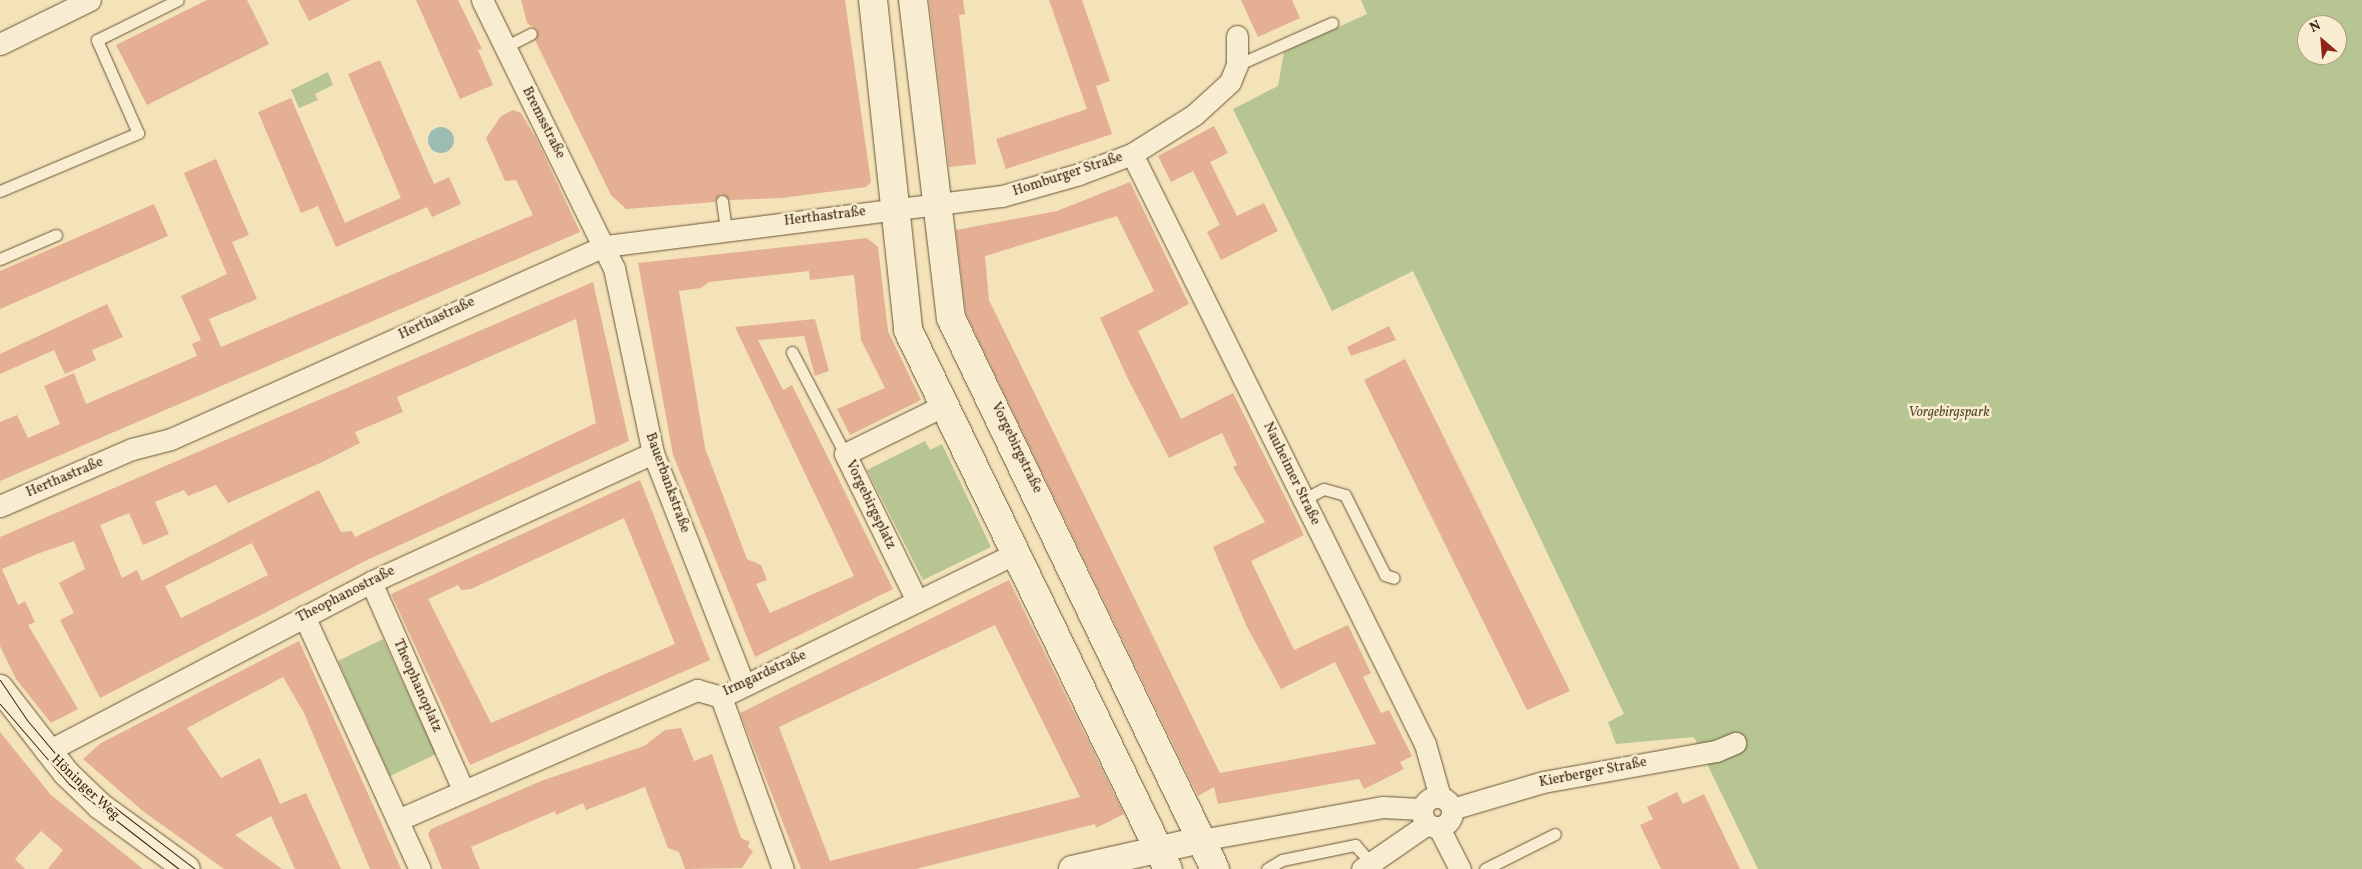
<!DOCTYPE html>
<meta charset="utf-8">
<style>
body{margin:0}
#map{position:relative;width:2362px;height:869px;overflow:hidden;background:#f4e3b8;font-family:Vollkorn,serif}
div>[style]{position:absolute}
.green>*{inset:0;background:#b7c592}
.water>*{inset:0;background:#9cbeb2}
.round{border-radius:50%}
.building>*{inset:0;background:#e4af92}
.roads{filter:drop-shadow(0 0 1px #695438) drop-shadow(0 0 1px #695438)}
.service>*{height:11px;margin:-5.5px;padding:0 5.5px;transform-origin:5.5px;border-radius:5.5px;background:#f8edd1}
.minor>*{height:21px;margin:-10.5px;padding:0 10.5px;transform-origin:10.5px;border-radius:10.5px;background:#f8edd1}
.minor>.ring{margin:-10.5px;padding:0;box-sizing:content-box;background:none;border:21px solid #f8edd1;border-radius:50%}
.tertiary>*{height:26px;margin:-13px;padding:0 13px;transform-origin:13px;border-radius:13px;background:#f8edd1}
.secondary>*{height:28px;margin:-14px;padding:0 14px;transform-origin:14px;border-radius:14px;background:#f8edd1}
.tram>*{height:1px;margin:-0.5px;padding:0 0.5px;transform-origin:0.5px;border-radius:0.5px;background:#3b250e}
span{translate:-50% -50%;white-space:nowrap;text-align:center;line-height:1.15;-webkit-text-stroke:5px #f8edd1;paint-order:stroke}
.street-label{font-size:14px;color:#3b250e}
.park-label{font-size:14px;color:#5a4d2f;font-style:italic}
.north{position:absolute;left:2297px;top:15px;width:50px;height:50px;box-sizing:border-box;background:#f8edd1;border:1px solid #ac9d83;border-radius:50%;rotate:333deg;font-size:14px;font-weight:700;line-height:20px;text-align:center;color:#3b250e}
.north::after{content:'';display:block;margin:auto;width:18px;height:22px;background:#8f2418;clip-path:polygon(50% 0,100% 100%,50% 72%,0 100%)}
</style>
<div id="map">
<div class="green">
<i style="clip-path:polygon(evenodd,1361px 0,2362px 0,2362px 869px,1758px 869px,1694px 737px,1616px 744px,1608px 722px,1624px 714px,1413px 271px,1332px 311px,1233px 109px,1278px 86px,1284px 52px,1367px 14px,1361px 0,2307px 25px,2337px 25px,2337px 55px,2307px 55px,2307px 25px)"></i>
<i style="clip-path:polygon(328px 72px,333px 85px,315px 94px,318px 100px,299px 108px,291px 90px)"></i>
<i style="clip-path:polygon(925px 441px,930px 450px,942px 444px,991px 547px,923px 580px,867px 470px)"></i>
<i style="clip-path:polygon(383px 639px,436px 754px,390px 776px,338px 661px)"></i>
</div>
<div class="water">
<i class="round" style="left:428px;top:127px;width:26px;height:26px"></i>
</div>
<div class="building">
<i style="clip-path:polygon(207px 0,247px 0,269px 44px,147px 105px,116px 45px)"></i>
<i style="clip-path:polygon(298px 0,351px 0,309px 21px)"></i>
<i style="clip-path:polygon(416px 0,458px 0,482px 49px,478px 50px,493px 85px,460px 99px)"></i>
<i style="clip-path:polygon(521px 0,845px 0,871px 182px,866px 187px,782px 198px,729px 200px,721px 194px,715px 202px,626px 209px,611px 195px,535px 40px,537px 30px,527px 23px)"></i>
<i style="clip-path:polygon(929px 0,963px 0,965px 14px,959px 15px,976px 164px,949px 167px)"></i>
<i style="clip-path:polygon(1049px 0,1082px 0,1110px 81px,1096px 86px,1112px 134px,1006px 169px,996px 139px,1087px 109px)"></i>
<i style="clip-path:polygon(1241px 0,1292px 0,1300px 18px,1258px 37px)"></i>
<i style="clip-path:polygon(380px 60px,434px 184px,449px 177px,461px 204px,432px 217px,427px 207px,336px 247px,318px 206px,301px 213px,258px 112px,291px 98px,345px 223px,360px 216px,401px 198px,348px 74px)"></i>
<i style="clip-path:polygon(513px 110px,521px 113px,538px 142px,580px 232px,0 481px,0 422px,17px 415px,28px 438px,60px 424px,44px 386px,74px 373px,86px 404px,197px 356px,192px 344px,201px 340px,181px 296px,227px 274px,184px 173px,216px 159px,249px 235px,232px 242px,257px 299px,209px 319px,221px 347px,533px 215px,516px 180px,505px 181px,486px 138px,501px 116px)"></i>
<i style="clip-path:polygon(1214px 126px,1228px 153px,1210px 162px,1237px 216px,1264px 203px,1278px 231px,1221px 260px,1207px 232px,1220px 225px,1193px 171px,1171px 182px,1158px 156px)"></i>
<i style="clip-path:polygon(evenodd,1130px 182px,1189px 304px,1138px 331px,1181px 419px,1233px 393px,1304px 535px,1251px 561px,1294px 650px,1348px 625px,1371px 673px,1363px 677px,1381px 713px,1389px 710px,1412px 756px,1400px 762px,1404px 769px,1364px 789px,1359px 779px,1218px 804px,1214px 787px,1198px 796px,966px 314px,956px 230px,1057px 211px,1130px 182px,1117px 216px,1154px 291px,1100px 318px,1128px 379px,1169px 458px,1222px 433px,1237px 465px,1233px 467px,1265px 522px,1213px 547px,1247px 627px,1281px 689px,1335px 662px,1376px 744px,1220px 773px,1208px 749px,989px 300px,985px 256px,1117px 216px)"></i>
<i style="clip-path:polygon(154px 204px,168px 236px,0 309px,0 271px)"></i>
<i style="clip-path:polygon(867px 238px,878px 247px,888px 331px,921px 400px,850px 435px,837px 409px,885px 388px,861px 340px,854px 275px,810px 280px,809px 271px,709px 282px,701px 288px,679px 291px,705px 448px,747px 559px,761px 565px,767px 580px,756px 584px,770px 613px,854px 576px,735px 327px,815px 319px,829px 371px,815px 376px,804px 336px,758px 340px,783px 390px,792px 385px,893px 589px,755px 657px,673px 455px,638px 263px)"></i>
<i style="clip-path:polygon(evenodd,593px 282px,629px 441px,367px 560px,100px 698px,60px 620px,74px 613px,59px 583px,85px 569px,74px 541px,37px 554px,2px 569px,18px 605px,25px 601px,35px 622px,28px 625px,78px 709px,51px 723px,16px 679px,0 646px,0 537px,593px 282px,576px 319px,596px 423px,355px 537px,352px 531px,341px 532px,319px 490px,142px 581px,137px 570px,122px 578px,100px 525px,129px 513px,143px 545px,169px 534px,155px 502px,184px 490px,188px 496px,216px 485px,228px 503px,318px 464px,360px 443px,355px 432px,403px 412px,397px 397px,576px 319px,593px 282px,252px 543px,268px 575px,181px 618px,165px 586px,252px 543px)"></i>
<i style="clip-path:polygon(107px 304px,123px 337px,92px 350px,96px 360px,65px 374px,54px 350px,0 374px,0 354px)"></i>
<i style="clip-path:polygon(1389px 326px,1396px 340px,1351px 356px,1347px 347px)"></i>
<i style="clip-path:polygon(1405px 359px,1570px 691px,1527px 710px,1364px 380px)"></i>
<i style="clip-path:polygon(evenodd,640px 480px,710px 660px,470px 765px,391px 594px,640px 480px,624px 518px,675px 644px,491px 723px,428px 599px,458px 585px,461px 590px,471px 589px,624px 518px)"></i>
<i style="clip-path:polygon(evenodd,1009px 580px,1124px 814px,1096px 828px,1095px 824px,916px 869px,801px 869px,740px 713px,1009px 580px,995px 625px,1080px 797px,830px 861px,779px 727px,995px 625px)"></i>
<i style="clip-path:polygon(299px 641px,383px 827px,401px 869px,370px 869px,304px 713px,283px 677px,187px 728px,221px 778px,260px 758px,280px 804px,306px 793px,341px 869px,295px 869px,271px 816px,235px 835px,282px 869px,224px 869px,144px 812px,83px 759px,101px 743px)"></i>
<i style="clip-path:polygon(681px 728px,694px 761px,712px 754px,741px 838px,750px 842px,748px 847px,753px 851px,742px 868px,685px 869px,679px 852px,668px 848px,645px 787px,586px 810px,583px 803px,556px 815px,555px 811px,471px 847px,480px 869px,442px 869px,428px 834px,431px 829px,541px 781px,644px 746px,665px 730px)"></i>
<i style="clip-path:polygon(0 732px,51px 795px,143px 869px,48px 869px,63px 850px,41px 831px,15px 859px,25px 869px,0 869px)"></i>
<i style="clip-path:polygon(1677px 792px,1683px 804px,1704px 794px,1740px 869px,1661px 869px,1640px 825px,1653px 819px,1647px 807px)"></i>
</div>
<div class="roads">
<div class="service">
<i style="left:505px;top:47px;width:29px;rotate:-27deg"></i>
<i style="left:1237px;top:65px;width:104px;rotate:-23.9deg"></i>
<i style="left:0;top:191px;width:150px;rotate:-22.8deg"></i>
<i style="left:138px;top:133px;width:102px;rotate:-113.8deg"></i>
<i style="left:97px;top:40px;width:90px;rotate:-26.3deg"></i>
<i style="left:722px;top:201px;width:28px;rotate:82deg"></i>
<i style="left:0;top:259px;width:61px;rotate:-23.2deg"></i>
<i style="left:792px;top:352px;width:115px;rotate:62.5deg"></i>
<i style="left:1304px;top:499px;width:22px;rotate:-27deg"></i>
<i style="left:1324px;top:489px;width:22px;rotate:16deg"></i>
<i style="left:1345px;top:495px;width:89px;rotate:63.4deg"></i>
<i style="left:1385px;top:575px;width:9px;rotate:18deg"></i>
<i style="left:1267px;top:869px;width:17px;rotate:-31deg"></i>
<i style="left:1282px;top:860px;width:75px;rotate:-11.6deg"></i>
<i style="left:1355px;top:845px;width:24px;rotate:48deg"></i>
<i style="left:1485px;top:869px;width:78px;rotate:-26.6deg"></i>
</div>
<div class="minor">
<i style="left:482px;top:0;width:299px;rotate:63.8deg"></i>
<i style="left:614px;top:268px;width:189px;rotate:78.1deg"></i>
<i style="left:653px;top:453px;width:249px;rotate:68.6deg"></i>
<i style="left:0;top:44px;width:100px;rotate:-26.1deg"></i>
<i style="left:1132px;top:154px;width:659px;rotate:63.59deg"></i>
<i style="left:1425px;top:744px;width:55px;rotate:74.2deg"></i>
<i style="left:0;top:506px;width:144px;rotate:-23.4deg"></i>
<i style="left:132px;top:449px;width:40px;rotate:-14.4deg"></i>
<i style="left:171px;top:439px;width:475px;rotate:-24deg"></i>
<i style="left:605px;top:246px;width:400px;rotate:-7.2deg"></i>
<i style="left:1002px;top:196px;width:80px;rotate:-15.9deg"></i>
<i style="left:1079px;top:174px;width:57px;rotate:-20.7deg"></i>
<i style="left:1132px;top:154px;width:73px;rotate:-32.2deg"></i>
<i style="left:1194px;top:115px;width:49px;rotate:-42.5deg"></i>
<i style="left:1230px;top:82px;width:18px;rotate:-68deg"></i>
<i style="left:1237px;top:65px;width:29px;rotate:-90deg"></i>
<i style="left:371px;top:582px;width:227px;rotate:66.1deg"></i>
<i style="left:917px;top:601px;width:164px;rotate:-116.1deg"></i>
<i style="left:845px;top:454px;width:109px;rotate:-26.1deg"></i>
<i style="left:304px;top:616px;width:278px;rotate:65.4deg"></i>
<i style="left:721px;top:697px;width:183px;rotate:70.2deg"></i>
<i style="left:46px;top:752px;width:367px;rotate:-27.6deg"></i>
<i style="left:371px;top:582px;width:310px;rotate:-24.6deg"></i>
<i class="ring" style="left:1422px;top:797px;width:9px;height:9px"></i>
<i style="left:1452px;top:809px;width:95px;rotate:-16.5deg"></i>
<i style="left:1543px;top:782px;width:176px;rotate:-10.2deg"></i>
<i style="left:1716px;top:751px;width:21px;rotate:-23deg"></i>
<i style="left:400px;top:819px;width:324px;rotate:-23.5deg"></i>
<i style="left:697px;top:690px;width:25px;rotate:16deg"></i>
<i style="left:721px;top:697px;width:328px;rotate:-26deg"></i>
<i style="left:1439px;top:828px;width:46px;rotate:62.9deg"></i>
<i style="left:1201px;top:840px;width:185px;rotate:-10.3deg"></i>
<i style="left:1383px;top:807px;width:38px;rotate:3deg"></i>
<i style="left:1362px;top:869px;width:79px;rotate:-34.7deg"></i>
</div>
<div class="tertiary">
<i style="left:0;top:688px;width:108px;rotate:52.2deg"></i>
<i style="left:66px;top:773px;width:47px;rotate:44.1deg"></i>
<i style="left:100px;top:806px;width:107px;rotate:35.9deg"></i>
<i style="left:1072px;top:869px;width:132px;rotate:-12.7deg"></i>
</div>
<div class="secondary">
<i style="left:873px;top:0;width:332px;rotate:83.9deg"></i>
<i style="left:908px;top:330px;width:598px;rotate:64.25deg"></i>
<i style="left:913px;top:0;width:320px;rotate:83.2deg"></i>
<i style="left:951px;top:318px;width:611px;rotate:64.4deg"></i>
</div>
</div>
<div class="tram">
<i style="left:0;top:680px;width:48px;rotate:56deg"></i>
<i style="left:27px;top:720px;width:75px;rotate:49.9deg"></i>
<i style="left:75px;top:777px;width:151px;rotate:37.5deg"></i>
<i style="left:0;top:704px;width:106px;rotate:49.2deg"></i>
<i style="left:69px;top:784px;width:139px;rotate:37.7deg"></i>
</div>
<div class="street-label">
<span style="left:543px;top:123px;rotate:63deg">Bremsstraße</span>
<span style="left:1068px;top:175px;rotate:-18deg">Homburger Straße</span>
<span style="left:825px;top:217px;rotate:-7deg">Herthastraße</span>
<span style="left:437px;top:319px;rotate:-25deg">Herthastraße</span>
<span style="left:1016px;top:448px;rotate:64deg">Vorgebirgstraße</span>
<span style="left:1291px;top:474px;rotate:64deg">Nauheimer Straße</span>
<span style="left:65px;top:478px;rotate:-23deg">Herthastraße</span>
<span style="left:667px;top:483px;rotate:70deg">Bauerbankstraße</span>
<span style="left:870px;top:505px;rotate:64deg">Vorgebirgsplatz</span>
<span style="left:346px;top:595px;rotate:-27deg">Theophanostraße</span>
<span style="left:765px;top:674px;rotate:-25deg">Irmgardstraße</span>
<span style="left:417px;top:686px;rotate:66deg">Theophanoplatz</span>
<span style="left:1593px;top:773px;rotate:-11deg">Kierberger Straße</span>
<span style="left:85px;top:788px;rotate:43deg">Höninger Weg</span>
</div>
<div class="park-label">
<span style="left:1949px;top:413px">Vorgebirgspark</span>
</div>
<div class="north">N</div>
</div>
